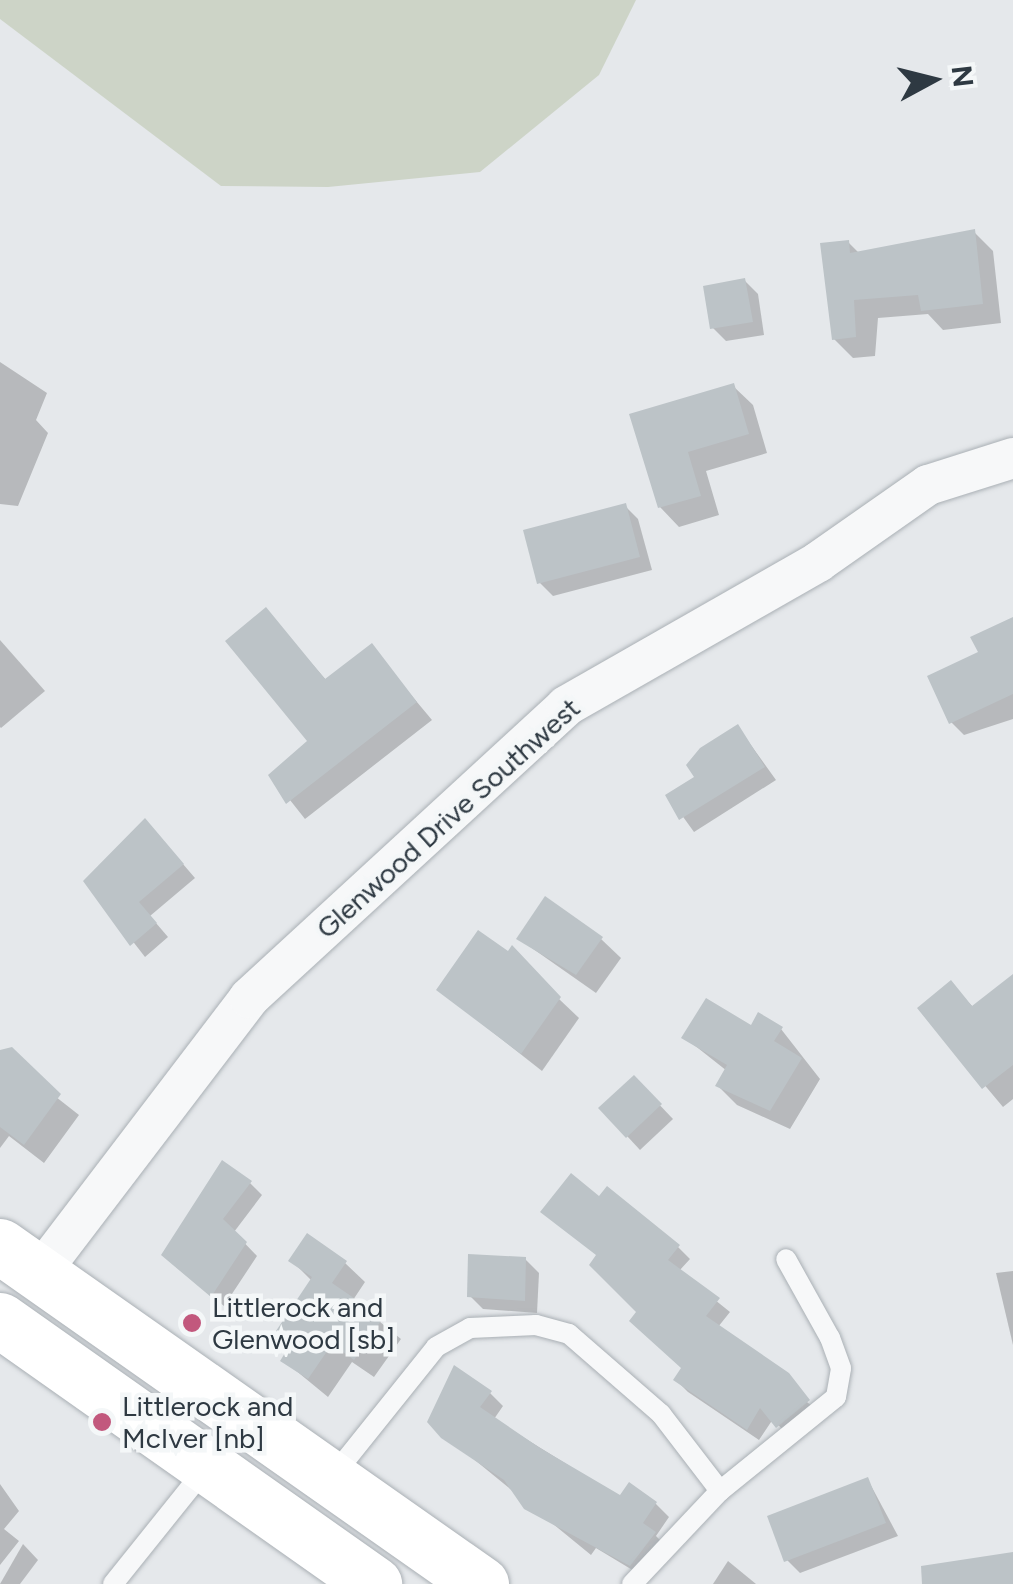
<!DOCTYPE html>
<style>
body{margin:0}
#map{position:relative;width:1013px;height:1584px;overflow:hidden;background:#e5e8eb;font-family:Figtree,sans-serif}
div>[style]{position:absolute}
.green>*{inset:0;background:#cdd4c7}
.shadow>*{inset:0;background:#0003}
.building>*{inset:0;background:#bcc3c7}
.roads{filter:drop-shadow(0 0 2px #aab0b5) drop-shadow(0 0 2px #aab0b5)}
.service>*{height:20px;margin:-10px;padding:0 10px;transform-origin:10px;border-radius:10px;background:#f7f8f9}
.minor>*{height:40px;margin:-20px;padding:0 20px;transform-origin:20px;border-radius:20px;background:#f7f8f9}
.secondary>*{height:55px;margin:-27.5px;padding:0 27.5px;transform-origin:27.5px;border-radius:27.5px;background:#fff}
.dots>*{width:28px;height:28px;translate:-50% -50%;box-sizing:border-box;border:5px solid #f4f7f8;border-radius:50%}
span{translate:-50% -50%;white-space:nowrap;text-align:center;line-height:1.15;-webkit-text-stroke:9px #f4f7f8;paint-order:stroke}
.street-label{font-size:28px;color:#2e3942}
.poi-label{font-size:28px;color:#2e3942}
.left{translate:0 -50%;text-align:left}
.north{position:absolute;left:883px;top:30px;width:100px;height:100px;-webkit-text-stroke:8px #f4f7f8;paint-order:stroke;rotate:83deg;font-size:28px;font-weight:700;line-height:40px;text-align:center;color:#2e3942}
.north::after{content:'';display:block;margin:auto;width:35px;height:45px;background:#2e3942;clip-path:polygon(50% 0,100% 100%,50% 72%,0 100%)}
</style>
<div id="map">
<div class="green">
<i style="clip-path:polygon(0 0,636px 0,599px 75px,480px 172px,328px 187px,221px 186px,0 19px)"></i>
</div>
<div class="shadow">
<i style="clip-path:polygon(974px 232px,993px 251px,1001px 323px,943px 330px,928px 314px,878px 318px,875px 356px,853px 358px,834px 339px,848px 242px,860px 254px)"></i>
<i style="clip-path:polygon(745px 281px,758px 294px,764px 335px,726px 341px,713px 328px)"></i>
<i style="clip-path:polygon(0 362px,47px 393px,36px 420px,48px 433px,18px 506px,0 504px)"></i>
<i style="clip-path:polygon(733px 386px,753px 405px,767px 453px,706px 471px,719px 515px,679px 527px,660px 507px,633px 416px)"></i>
<i style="clip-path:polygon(625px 506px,638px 519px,652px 570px,553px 596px,540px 583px)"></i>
<i style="clip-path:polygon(266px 611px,327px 681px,371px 647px,432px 720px,305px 819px,271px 776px,310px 741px)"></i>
<i style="clip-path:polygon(1013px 627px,1013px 719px,964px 735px,951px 722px,981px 653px)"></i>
<i style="clip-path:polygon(0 640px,45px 691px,1px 728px,0 727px)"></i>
<i style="clip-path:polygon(738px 727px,776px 780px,694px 832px,668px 796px,698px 777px)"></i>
<i style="clip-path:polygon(158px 835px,195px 878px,150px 916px,168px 937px,145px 957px,86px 881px)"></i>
<i style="clip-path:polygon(519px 939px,601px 939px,621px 958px,596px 993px)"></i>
<i style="clip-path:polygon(1013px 977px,1013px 1099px,1003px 1107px,920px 1008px,951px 984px,974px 1008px)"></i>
<i style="clip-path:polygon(439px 990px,559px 999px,579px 1018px,542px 1071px)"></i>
<i style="clip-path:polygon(781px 1029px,820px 1079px,790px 1129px,737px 1105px,718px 1086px,727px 1071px,684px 1037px)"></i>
<i style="clip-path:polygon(0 1053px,79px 1115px,44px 1163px,9px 1136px,0 1148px)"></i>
<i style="clip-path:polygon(634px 1078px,673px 1119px,640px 1150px,602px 1109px)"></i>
<i style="clip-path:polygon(250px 1183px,262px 1195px,234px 1232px,257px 1256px,224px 1306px,176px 1267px)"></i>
<i style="clip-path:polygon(599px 1199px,678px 1247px,690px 1259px,679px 1271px,730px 1312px,718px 1327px,820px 1413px,790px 1438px,773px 1419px,759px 1440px,688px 1392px,676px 1380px,684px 1368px,598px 1257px)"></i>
<i style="clip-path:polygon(525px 1259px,539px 1273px,537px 1313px,483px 1309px,470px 1296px)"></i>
<i style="clip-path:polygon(291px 1260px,345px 1263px,365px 1282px,353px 1300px,401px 1339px,374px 1377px,352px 1362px,328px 1397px,283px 1360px,292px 1348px,277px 1333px,312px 1281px)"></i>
<i style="clip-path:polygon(1013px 1271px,1013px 1345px,996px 1273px)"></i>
<i style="clip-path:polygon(490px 1393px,503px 1406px,494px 1419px,621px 1498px,656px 1504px,669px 1517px,656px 1536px,667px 1547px,644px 1577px,596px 1548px,591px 1555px,443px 1434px)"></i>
<i style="clip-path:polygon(868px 1480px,898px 1536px,800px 1573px,787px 1560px)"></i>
<i style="clip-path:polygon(0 1484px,19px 1511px,4px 1529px,19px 1541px,0 1565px)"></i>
<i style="clip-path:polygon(23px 1544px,38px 1560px,20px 1584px,0 1584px)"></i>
<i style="clip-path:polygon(728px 1561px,756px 1584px,713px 1584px)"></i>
</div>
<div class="building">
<i style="clip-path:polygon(975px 229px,983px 304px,921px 311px,918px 295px,854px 300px,856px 337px,832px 340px,820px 243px,849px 240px,850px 253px)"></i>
<i style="clip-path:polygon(745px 278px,753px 322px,710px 329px,703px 286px)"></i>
<i style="clip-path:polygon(734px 383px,749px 434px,688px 452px,701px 496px,658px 508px,629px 414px)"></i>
<i style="clip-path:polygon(626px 503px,640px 557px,537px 584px,523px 530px)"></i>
<i style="clip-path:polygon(266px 607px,325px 679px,372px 643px,417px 702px,286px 804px,268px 775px,307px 741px,225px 641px)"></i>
<i style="clip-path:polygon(1013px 617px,1013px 694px,949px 724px,927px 676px,978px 652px,970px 637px)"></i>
<i style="clip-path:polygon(738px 724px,765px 767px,679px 820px,665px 795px,694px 777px,686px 765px,700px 748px)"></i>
<i style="clip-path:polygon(145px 818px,184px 864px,139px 902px,157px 923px,130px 946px,83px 881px)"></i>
<i style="clip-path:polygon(545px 896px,603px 937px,576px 975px,516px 939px)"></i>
<i style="clip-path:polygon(478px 930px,508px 951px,512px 945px,561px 997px,521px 1054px,436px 990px)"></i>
<i style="clip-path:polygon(1013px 974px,1013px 1065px,982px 1089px,917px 1008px,951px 980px,972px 1006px)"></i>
<i style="clip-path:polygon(706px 998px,751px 1025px,758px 1012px,783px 1027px,774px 1041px,802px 1058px,770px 1111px,715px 1086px,727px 1065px,681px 1038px)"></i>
<i style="clip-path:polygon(12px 1047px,61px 1094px,24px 1145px,0 1127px,0 1050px)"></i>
<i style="clip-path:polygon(634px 1075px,662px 1104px,626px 1138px,598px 1108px)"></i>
<i style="clip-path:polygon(222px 1160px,252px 1181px,223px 1219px,247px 1242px,211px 1297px,161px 1255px)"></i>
<i style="clip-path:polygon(571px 1173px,599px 1196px,607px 1186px,680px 1245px,668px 1260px,720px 1298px,706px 1316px,789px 1373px,810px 1400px,776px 1428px,760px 1408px,747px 1430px,673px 1380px,681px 1368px,629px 1321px,636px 1312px,589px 1265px,596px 1255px,540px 1212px)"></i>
<i style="clip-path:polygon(307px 1233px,347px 1261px,332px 1283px,383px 1318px,354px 1360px,332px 1344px,308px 1379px,280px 1361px,290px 1345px,274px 1334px,312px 1277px,288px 1261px)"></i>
<i style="clip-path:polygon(468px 1254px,526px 1257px,525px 1301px,467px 1297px)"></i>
<i style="clip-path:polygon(454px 1365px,492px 1391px,480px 1407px,540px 1448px,620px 1495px,629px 1482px,657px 1502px,643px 1523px,656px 1532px,630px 1566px,524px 1509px,504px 1480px,441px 1438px,427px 1422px)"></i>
<i style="clip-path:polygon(868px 1477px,886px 1523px,784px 1562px,767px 1516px)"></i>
<i style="clip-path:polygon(1013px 1552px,1013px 1584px,922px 1584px,921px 1566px)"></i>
</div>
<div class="roads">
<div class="service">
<i style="left:332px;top:1477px;width:166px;rotate:-51.3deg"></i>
<i style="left:436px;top:1347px;width:39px;rotate:-29deg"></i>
<i style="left:470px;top:1328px;width:66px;rotate:-2.6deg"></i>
<i style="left:536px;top:1325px;width:34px;rotate:15deg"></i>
<i style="left:569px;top:1334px;width:122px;rotate:41deg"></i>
<i style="left:661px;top:1414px;width:97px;rotate:52.5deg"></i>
<i style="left:113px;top:1584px;width:149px;rotate:-51.3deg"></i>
<i style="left:632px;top:1584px;width:128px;rotate:-46.6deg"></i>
<i style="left:720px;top:1491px;width:149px;rotate:-39deg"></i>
<i style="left:836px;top:1397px;width:29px;rotate:-80deg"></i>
<i style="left:841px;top:1368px;width:32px;rotate:-110deg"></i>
<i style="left:830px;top:1338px;width:90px;rotate:-119.1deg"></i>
</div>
<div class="minor">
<i style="left:39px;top:1274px;width:347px;rotate:-52.7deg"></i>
<i style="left:249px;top:998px;width:431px;rotate:-42.6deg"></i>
<i style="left:566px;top:706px;width:290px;rotate:-29.7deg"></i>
<i style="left:818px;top:562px;width:134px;rotate:-35deg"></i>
<i style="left:928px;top:485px;width:89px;rotate:-17.6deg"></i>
</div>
<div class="secondary">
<i style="left:0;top:1246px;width:588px;rotate:35.1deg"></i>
<i style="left:0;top:1320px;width:458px;rotate:35.2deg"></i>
</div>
</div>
<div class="dots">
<i style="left:192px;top:1323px;background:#c2587d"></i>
<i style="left:102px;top:1422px;background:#c2587d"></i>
</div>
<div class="street-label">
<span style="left:448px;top:818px;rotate:-42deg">Glenwood Drive Southwest</span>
</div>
<div class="poi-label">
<span class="left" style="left:212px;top:1323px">Littlerock and<br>Glenwood [sb]</span>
<span class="left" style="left:122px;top:1422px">Littlerock and<br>McIver [nb]</span>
</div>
<div class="north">N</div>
</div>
